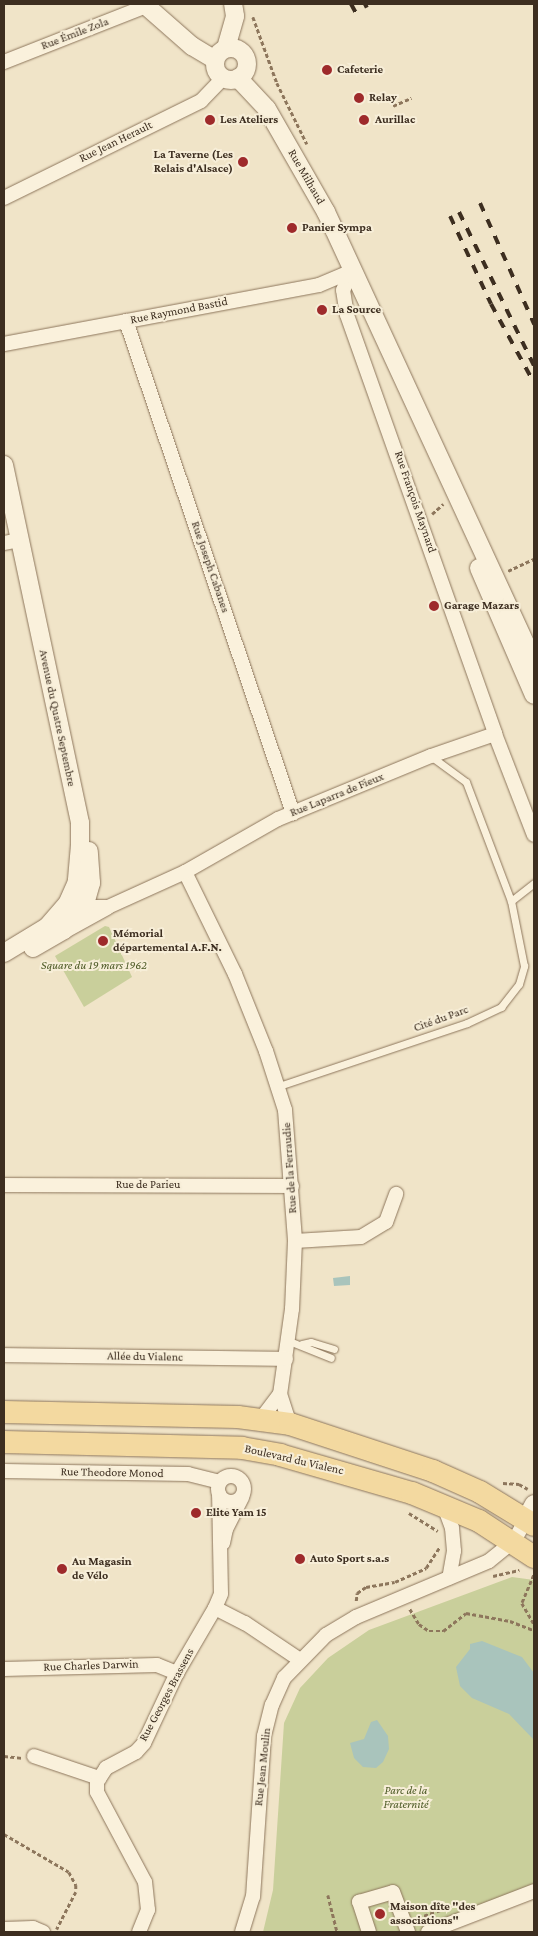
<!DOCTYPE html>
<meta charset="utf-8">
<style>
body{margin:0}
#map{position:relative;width:538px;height:1936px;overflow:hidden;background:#f0e4c8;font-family:"Crimson Pro",serif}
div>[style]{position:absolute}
.green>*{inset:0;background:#c9cf9b}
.water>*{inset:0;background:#a9c4bc}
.path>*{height:2.5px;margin-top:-1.25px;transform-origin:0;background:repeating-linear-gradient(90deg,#8d765c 0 4px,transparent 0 6.5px)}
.roads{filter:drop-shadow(0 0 1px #8d765c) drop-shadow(0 0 1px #8d765c)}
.service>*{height:7px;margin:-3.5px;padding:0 3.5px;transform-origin:3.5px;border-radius:3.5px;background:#faf1dc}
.minor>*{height:14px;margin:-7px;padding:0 7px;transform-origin:7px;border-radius:7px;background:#faf1dc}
.minor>.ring{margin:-7px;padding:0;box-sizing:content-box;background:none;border:14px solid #faf1dc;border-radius:50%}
.tertiary>*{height:18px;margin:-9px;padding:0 9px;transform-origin:9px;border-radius:9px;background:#faf1dc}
.tertiary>.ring{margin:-9px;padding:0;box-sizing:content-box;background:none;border:18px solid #faf1dc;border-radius:50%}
.primary>*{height:22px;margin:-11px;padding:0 11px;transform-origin:11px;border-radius:11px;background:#f3d9a0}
.rail>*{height:4px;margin-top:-2px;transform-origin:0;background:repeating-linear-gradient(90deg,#3d2e20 0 9px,transparent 0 18px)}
.dots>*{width:14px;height:14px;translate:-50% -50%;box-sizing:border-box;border:2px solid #f7eed8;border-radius:50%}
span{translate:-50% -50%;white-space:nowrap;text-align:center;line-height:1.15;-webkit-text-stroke:4px #f7eed8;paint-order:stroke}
.street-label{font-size:12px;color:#3d2e20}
.poi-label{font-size:12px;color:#3d2e20;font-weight:700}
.left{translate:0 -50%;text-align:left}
.right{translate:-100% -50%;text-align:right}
.park-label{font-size:12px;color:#4d5a26;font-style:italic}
.frame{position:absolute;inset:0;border:5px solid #3d2e20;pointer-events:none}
</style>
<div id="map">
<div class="green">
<i style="clip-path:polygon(105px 926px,109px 927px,132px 977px,84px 1007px,55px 956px)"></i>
<i style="clip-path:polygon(512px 1577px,534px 1580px,534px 1886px,427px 1932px,263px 1932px,273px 1890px,284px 1723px,300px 1688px,328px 1658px,369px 1630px)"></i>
</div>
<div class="water">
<i style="clip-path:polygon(350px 1276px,350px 1285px,334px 1286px,333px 1278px)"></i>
<i style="clip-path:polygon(482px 1641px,522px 1657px,534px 1673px,534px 1740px,509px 1714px,472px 1698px,460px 1686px,456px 1667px,470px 1649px,470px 1644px)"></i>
<i style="clip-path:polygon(377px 1720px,388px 1736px,389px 1749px,383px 1762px,376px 1768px,363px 1767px,354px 1758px,350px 1743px,364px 1739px,371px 1722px)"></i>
</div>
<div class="path">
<i style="left:253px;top:17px;width:70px;rotate:70deg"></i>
<i style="left:277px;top:83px;width:68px;rotate:63.8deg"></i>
<i style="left:393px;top:106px;width:20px;rotate:-24deg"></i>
<i style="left:432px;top:514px;width:15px;rotate:-42deg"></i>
<i style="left:508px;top:571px;width:29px;rotate:-25deg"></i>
<i style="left:503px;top:1483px;width:16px;rotate:4deg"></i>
<i style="left:519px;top:1484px;width:10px;rotate:29deg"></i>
<i style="left:409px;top:1513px;width:34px;rotate:32deg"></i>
<i style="left:534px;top:1575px;width:30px;rotate:113deg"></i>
<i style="left:522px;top:1603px;width:24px;rotate:60deg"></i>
<i style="left:493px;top:1576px;width:27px;rotate:-13deg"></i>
<i style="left:356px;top:1601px;width:8px;rotate:-83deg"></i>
<i style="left:357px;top:1593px;width:11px;rotate:-34deg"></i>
<i style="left:366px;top:1587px;width:29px;rotate:-10deg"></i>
<i style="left:395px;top:1582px;width:34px;rotate:-24deg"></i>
<i style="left:426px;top:1568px;width:24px;rotate:-57deg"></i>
<i style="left:410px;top:1609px;width:17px;rotate:59deg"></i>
<i style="left:419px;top:1624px;width:12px;rotate:35deg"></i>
<i style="left:429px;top:1631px;width:14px"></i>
<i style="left:443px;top:1631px;width:29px;rotate:-38deg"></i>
<i style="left:466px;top:1613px;width:45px;rotate:10.3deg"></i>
<i style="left:510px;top:1621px;width:26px;rotate:21deg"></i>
<i style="left:4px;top:1756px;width:18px;rotate:6deg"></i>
<i style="left:4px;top:1834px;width:75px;rotate:30.3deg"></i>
<i style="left:69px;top:1872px;width:15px;rotate:62deg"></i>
<i style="left:76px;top:1885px;width:7px;rotate:90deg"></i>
<i style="left:76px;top:1892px;width:42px;rotate:117.2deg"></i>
<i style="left:328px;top:1895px;width:38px;rotate:76deg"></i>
<i style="left:418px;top:1918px;width:30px;rotate:-20deg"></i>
</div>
<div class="roads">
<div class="service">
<i style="left:511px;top:901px;width:29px;rotate:-38deg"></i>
<i style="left:279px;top:1086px;width:198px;rotate:-18.5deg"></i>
<i style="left:467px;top:1023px;width:38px;rotate:-25deg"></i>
<i style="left:501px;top:1007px;width:29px;rotate:-52deg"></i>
<i style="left:519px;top:984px;width:19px;rotate:-74deg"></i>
<i style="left:524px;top:966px;width:66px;rotate:-101.3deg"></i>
<i style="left:511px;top:901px;width:127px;rotate:-110.7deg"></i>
<i style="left:466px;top:782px;width:42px;rotate:-143.7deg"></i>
<i style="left:289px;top:1341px;width:45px;rotate:22deg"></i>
<i style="left:302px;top:1344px;width:9px;rotate:-13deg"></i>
<i style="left:311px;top:1342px;width:24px;rotate:17deg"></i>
</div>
<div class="minor">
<i style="left:4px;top:62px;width:153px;rotate:-21.5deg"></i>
<i style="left:4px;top:198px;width:220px;rotate:-26.2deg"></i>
<i style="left:201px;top:101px;width:32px;rotate:-46deg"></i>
<i style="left:352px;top:271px;width:21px;rotate:115deg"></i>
<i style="left:343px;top:290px;width:25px;rotate:81deg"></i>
<i style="left:347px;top:315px;width:444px;rotate:70.5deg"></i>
<i style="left:495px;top:734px;width:108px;rotate:68.9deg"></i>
<i style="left:126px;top:321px;width:520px;rotate:71.25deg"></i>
<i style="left:4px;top:344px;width:320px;rotate:-10.6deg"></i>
<i style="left:319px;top:285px;width:36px;rotate:-23deg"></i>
<i style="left:4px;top:543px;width:16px;rotate:-11deg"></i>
<i style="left:185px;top:872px;width:114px;rotate:63.9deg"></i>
<i style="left:235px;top:974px;width:83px;rotate:68.1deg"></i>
<i style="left:266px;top:1051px;width:62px;rotate:72.1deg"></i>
<i style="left:285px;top:1110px;width:131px;rotate:85.6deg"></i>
<i style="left:295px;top:1241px;width:68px;rotate:92.5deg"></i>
<i style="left:292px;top:1309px;width:86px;rotate:98deg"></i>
<i style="left:280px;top:1394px;width:32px;rotate:72deg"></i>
<i style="left:76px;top:899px;width:19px;rotate:25deg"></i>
<i style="left:93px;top:907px;width:15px"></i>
<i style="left:108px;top:907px;width:85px;rotate:-24.4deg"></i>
<i style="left:185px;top:872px;width:107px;rotate:-29.7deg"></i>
<i style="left:278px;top:819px;width:165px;rotate:-22.4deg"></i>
<i style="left:431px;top:756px;width:68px;rotate:-19deg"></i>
<i style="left:67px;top:930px;width:46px;rotate:-28.8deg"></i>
<i style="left:4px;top:1185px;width:288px;rotate:0.2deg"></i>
<i style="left:295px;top:1241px;width:66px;rotate:-3.5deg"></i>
<i style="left:361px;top:1237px;width:29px;rotate:-31deg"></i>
<i style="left:386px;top:1222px;width:30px;rotate:-70deg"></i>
<i style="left:4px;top:1355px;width:282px;rotate:0.8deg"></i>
<i style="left:261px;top:1419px;width:31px;rotate:-53deg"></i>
<i style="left:4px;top:1471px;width:184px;rotate:0.9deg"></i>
<i style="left:188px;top:1474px;width:33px;rotate:14deg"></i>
<i class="ring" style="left:218px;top:1476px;width:12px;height:12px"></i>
<i style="left:444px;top:1506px;width:23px;rotate:70deg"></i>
<i style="left:452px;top:1528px;width:23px;rotate:85deg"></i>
<i style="left:454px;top:1551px;width:27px;rotate:100deg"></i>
<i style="left:223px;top:1543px;width:14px;rotate:-78deg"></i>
<i style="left:226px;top:1529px;width:36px;rotate:-63deg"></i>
<i style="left:215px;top:1608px;width:34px;rotate:27deg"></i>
<i style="left:245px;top:1623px;width:66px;rotate:33.9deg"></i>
<i style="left:4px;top:1669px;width:153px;rotate:-1.5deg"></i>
<i style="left:157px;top:1665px;width:22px;rotate:22deg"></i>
<i style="left:34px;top:1756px;width:69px;rotate:18.7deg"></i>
<i style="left:4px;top:1929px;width:29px;rotate:-2deg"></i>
<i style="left:33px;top:1928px;width:11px;rotate:22deg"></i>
<i style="left:139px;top:1932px;width:24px;rotate:-68deg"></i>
<i style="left:148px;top:1910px;width:28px;rotate:-96deg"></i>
<i style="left:145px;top:1882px;width:102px;rotate:-118.1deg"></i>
<i style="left:97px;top:1792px;width:10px;rotate:-90deg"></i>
<i style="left:97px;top:1782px;width:17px;rotate:-57deg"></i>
<i style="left:106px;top:1768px;width:34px;rotate:-28deg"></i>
<i style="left:136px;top:1752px;width:12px;rotate:-48deg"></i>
<i style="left:144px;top:1743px;width:77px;rotate:-64.8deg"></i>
<i style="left:177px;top:1673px;width:75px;rotate:-59.7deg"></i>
<i style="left:215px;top:1608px;width:15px;rotate:-67deg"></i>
<i style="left:221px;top:1594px;width:100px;rotate:-91.1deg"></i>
<i style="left:242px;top:1932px;width:37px;rotate:-73deg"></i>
<i style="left:253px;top:1897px;width:161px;rotate:-86.1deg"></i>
<i style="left:264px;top:1736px;width:32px;rotate:-76deg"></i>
<i style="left:272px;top:1705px;width:30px;rotate:-66deg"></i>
<i style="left:284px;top:1678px;width:60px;rotate:-45.7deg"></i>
<i style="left:326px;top:1635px;width:35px;rotate:-31deg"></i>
<i style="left:356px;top:1617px;width:144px;rotate:-22.8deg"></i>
<i style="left:489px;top:1561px;width:32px;rotate:-39deg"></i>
<i style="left:514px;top:1541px;width:25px;rotate:-61deg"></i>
<i style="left:369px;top:1932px;width:32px;rotate:-108deg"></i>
<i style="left:359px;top:1902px;width:35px;rotate:-16deg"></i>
<i style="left:393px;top:1892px;width:43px;rotate:69.4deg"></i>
<i style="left:428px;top:1932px;width:114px;rotate:-21.1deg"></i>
</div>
<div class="tertiary">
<i style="left:144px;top:4px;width:64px;rotate:41.2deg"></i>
<i style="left:192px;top:46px;width:27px;rotate:31deg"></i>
<i class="ring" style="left:215px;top:48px;width:14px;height:14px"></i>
<i style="left:226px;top:48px;width:33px;rotate:-74deg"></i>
<i style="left:235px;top:16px;width:12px;rotate:-99deg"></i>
<i style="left:238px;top:78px;width:42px;rotate:46.9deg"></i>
<i style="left:267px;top:109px;width:119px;rotate:60.2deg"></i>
<i style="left:326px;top:212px;width:497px;rotate:65.2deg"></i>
<i style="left:4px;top:465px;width:366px;rotate:78deg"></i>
<i style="left:80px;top:823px;width:22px;rotate:90deg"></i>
<i style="left:80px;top:845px;width:37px;rotate:95deg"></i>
<i style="left:77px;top:882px;width:24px;rotate:114deg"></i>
<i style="left:67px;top:904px;width:30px;rotate:131deg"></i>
<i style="left:47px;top:927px;width:50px;rotate:148.8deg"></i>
<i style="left:479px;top:568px;width:138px;rotate:66.6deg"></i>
<i style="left:33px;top:948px;width:36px;rotate:-30deg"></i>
<i style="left:64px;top:930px;width:33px;rotate:-51deg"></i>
<i style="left:85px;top:904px;width:22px;rotate:-74deg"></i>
<i style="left:91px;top:883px;width:32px;rotate:-94deg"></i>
<i style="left:526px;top:1519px;width:17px;rotate:-62deg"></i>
</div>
<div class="primary">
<i style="left:4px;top:1412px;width:234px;rotate:1.2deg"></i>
<i style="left:238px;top:1417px;width:52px;rotate:7.7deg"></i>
<i style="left:290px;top:1424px;width:151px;rotate:18.2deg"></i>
<i style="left:433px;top:1471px;width:51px;rotate:24.1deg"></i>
<i style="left:480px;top:1492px;width:63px;rotate:31.4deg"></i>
<i style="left:4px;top:1442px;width:238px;rotate:1.4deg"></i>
<i style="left:242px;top:1448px;width:39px;rotate:10deg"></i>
<i style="left:280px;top:1455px;width:137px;rotate:16.1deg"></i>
<i style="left:412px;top:1493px;width:73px;rotate:22.7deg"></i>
<i style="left:479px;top:1521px;width:66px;rotate:33.2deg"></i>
</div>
</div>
<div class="rail">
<i style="left:351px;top:4px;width:10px;rotate:61deg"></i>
<i style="left:365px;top:4px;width:4px;rotate:63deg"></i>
<i style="left:480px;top:203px;width:133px;rotate:65.9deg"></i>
<i style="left:459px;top:212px;width:171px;rotate:64deg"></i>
<i style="left:450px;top:216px;width:97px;rotate:65deg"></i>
<i style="left:491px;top:304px;width:90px;rotate:61.4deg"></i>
</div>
<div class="dots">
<i style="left:327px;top:70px;background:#9e2a2b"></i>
<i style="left:359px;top:98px;background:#9e2a2b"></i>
<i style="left:210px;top:120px;background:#9e2a2b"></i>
<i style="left:364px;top:120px;background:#9e2a2b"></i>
<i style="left:243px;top:162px;background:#9e2a2b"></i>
<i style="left:292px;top:228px;background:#9e2a2b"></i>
<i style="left:322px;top:310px;background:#9e2a2b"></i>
<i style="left:434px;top:606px;background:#9e2a2b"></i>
<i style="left:103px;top:941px;background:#9e2a2b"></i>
<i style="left:196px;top:1513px;background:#9e2a2b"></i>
<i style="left:300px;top:1559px;background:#9e2a2b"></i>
<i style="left:62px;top:1569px;background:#9e2a2b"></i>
<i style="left:380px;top:1914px;background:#9e2a2b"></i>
</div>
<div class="street-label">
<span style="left:75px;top:34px;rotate:-21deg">Rue Émile Zola</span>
<span style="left:116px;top:142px;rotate:-26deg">Rue Jean Herault</span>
<span style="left:306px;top:177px;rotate:60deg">Rue Milhaud</span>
<span style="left:179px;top:311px;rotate:-11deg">Rue Raymond Bastid</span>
<span style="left:415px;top:502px;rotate:71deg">Rue François Maynard</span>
<span style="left:210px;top:567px;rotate:71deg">Rue Joseph Cabanes</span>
<span style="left:57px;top:718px;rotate:78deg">Avenue du Quatre Septembre</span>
<span style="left:337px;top:795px;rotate:-22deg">Rue Laparra de Fieux</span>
<span style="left:441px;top:1019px;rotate:-20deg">Cité du Parc</span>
<span style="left:290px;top:1168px;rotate:-94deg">Rue de la Ferraudie</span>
<span style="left:148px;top:1185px">Rue de Parieu</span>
<span style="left:145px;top:1357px;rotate:1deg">Allée du Vialenc</span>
<span style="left:294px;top:1460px;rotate:13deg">Boulevard du Vialenc</span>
<span style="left:112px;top:1473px;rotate:1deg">Rue Theodore Monod</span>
<span style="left:91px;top:1666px;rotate:-2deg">Rue Charles Darwin</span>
<span style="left:167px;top:1695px;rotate:-62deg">Rue Georges Brassens</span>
<span style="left:263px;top:1767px;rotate:-84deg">Rue Jean Moulin</span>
</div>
<div class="poi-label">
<span class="left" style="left:337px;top:70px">Cafeterie</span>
<span class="left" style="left:369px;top:98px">Relay</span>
<span class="left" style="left:220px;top:120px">Les Ateliers</span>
<span class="left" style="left:375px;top:120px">Aurillac</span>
<span class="right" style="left:233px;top:162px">La Taverne (Les<br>Relais d'Alsace)</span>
<span class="left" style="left:302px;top:228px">Panier Sympa</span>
<span class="left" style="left:332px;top:310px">La Source</span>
<span class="left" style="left:444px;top:606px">Garage Mazars</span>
<span class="left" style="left:113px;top:941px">Mémorial<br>départemental A.F.N.</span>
<span class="left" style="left:206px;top:1513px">Elite Yam 15</span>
<span class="left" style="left:310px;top:1559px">Auto Sport s.a.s</span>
<span class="left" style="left:72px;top:1569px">Au Magasin<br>de Vélo</span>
<span class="left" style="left:390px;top:1914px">Maison dîte "des<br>associations"</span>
</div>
<div class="park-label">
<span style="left:94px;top:966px">Square du 19 mars 1962</span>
<span style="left:406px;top:1798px">Parc de la<br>Fraternité</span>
</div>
<div class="frame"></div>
</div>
